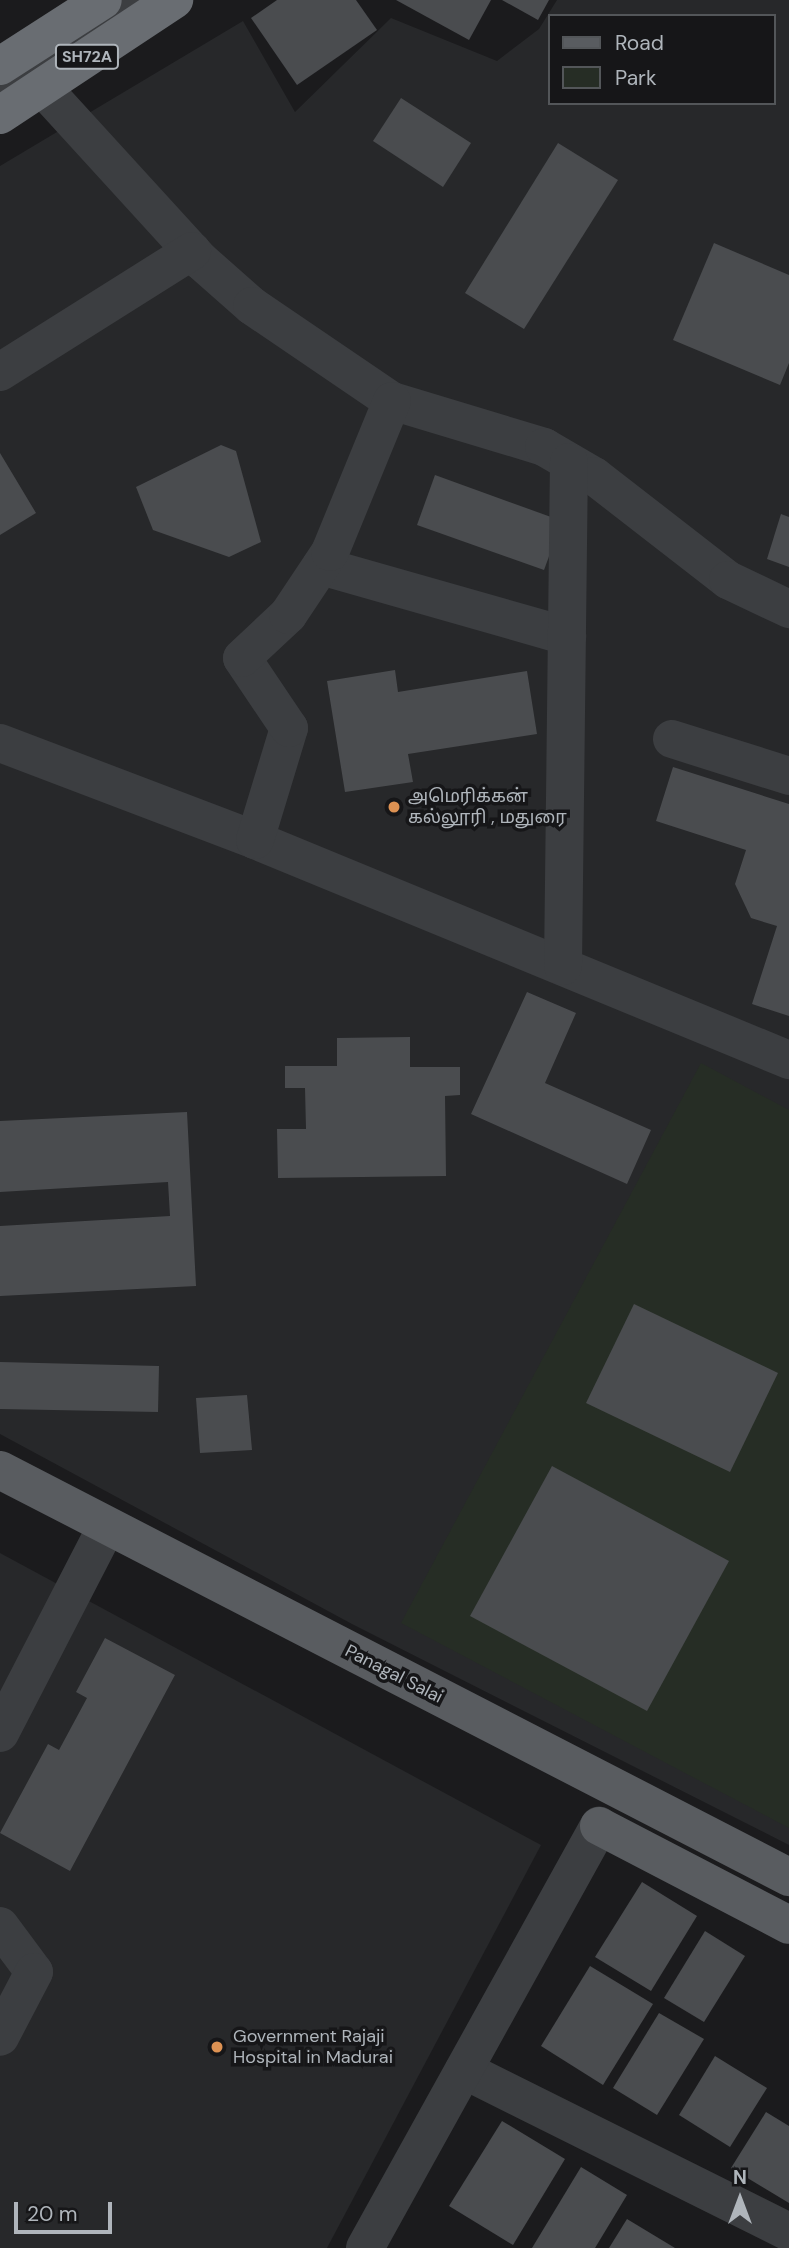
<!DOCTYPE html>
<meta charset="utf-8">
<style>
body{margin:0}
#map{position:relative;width:789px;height:2248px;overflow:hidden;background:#1b1b1d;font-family:"DM Sans","Noto Sans Tamil",sans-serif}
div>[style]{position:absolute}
.built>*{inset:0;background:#27282a}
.green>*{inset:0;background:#262d25}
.building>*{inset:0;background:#4a4c4f}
.minor>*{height:38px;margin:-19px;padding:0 19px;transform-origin:19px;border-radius:19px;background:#3c3e41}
.major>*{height:38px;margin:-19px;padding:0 19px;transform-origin:19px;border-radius:19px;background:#595c60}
.highway>*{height:38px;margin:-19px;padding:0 19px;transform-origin:19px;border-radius:19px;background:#696d72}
.dots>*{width:19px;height:19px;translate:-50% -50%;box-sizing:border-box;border:4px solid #161618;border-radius:50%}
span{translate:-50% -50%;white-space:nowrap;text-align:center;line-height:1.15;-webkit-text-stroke:7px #161618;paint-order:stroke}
.shield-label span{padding:2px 5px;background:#161618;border:2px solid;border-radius:5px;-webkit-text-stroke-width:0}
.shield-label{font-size:16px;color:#afb5bb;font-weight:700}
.poi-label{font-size:18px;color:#afb5bb}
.left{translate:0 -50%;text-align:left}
.street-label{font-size:18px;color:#afb5bb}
.legend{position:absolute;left:548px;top:14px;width:228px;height:91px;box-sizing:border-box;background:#161618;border:2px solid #535659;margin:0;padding:9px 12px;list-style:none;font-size:21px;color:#afb5bb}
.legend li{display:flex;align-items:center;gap:14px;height:35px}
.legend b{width:35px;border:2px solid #535659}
.north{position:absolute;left:705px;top:2164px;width:70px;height:70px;-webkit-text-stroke:5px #161618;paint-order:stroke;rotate:0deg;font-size:19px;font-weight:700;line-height:28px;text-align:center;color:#afb5bb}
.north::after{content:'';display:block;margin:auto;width:24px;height:32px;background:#afb5bb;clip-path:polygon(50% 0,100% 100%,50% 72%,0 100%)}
.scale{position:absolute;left:14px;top:2202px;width:98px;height:32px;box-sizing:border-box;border:4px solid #afb5bb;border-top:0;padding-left:9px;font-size:21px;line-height:24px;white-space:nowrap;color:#afb5bb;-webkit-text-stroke:5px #161618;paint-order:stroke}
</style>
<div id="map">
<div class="built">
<i style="clip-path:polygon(evenodd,557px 0,789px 0,789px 1845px,352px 1624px,0 1434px,0 166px,243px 21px,295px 112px,391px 18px,497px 61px,539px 29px,557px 0,549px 16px,773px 16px,773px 103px,549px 103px,549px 16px)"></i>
<i style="clip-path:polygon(0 1553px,541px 1845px,327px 2248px,0 2248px)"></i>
</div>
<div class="green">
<i style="clip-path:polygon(701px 1063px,789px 1110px,789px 1828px,401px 1623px)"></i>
</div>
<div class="building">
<i style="clip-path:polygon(277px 0,356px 0,377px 30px,297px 85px,251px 18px)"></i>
<i style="clip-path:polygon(396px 0,491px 0,469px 40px)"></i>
<i style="clip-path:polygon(502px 0,549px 0,538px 20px)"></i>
<i style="clip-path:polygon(401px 98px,471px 143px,443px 187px,373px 141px)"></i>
<i style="clip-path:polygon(558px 143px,618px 180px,524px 329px,465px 293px)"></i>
<i style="clip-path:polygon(714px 243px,789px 275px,789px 363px,780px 385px,673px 340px)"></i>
<i style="clip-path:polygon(221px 445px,236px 451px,261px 542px,229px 557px,153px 530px,136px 487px)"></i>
<i style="clip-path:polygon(0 453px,36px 513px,0 535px)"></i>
<i style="clip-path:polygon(435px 475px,562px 521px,544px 570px,417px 525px)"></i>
<i style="clip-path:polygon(781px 514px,789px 517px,789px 567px,767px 559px)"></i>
<i style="clip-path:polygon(395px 670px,398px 692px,527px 671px,537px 734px,408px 754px,413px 782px,345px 792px,327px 681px)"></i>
<i style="clip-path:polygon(673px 767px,789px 804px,789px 1016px,752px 1004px,777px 926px,751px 918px,735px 884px,746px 850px,656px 821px)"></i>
<i style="clip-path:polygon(527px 992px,576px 1013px,545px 1083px,651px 1130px,627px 1184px,471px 1114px)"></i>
<i style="clip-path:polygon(410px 1037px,410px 1067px,460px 1067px,460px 1095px,445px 1096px,446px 1176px,278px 1178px,277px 1129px,306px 1129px,305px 1088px,285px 1088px,285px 1066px,337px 1066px,337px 1038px)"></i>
<i style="clip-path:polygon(187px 1112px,196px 1286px,0 1296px,0 1226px,170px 1216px,168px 1182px,0 1192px,0 1121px)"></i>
<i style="clip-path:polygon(634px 1304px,778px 1373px,730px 1472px,586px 1403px)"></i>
<i style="clip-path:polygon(0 1362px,159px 1366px,158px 1412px,0 1409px)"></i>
<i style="clip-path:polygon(247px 1395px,252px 1450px,200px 1453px,196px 1398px)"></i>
<i style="clip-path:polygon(552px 1466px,729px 1561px,647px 1711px,470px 1616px)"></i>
<i style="clip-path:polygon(105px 1638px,175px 1675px,70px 1871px,0 1833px,48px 1744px,59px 1750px,87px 1698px,76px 1692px)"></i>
<i style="clip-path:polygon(642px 1882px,697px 1916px,651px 1991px,595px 1957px)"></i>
<i style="clip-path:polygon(705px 1931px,745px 1956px,704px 2022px,664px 1998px)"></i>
<i style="clip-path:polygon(590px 1966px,653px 2004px,603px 2085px,541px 2046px)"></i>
<i style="clip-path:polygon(659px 2013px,704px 2039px,657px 2115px,613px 2088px)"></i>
<i style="clip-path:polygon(715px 2056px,767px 2088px,730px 2147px,679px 2115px)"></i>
<i style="clip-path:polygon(766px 2112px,789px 2126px,789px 2203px,731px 2168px)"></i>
<i style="clip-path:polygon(502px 2121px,565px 2159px,513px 2245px,449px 2206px)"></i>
<i style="clip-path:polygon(581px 2167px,627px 2195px,595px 2248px,532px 2248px)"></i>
<i style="clip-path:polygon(627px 2219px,675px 2248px,609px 2248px)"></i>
</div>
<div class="minor">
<i style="left:0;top:86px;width:153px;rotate:-34.1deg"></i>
<i style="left:41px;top:86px;width:237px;rotate:47.6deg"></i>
<i style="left:201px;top:261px;width:68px;rotate:41.4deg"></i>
<i style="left:252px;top:306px;width:169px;rotate:34.2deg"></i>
<i style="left:392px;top:401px;width:159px;rotate:16.8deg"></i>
<i style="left:544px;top:447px;width:58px;rotate:30.1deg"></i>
<i style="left:594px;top:476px;width:170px;rotate:37.8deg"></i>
<i style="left:728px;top:580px;width:68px;rotate:25.4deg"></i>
<i style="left:0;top:372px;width:227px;rotate:-32.2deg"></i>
<i style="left:321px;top:566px;width:256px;rotate:15.9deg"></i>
<i style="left:672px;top:739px;width:123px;rotate:17.5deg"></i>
<i style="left:0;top:743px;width:273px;rotate:20.8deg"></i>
<i style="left:255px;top:840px;width:578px;rotate:22.39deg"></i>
<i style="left:255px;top:840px;width:117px;rotate:-73.1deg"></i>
<i style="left:289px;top:728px;width:84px;rotate:-123.9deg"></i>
<i style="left:242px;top:658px;width:63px;rotate:-43.1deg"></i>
<i style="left:288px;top:615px;width:76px;rotate:-56.3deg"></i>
<i style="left:330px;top:552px;width:163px;rotate:-67.7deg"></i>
<i style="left:563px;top:966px;width:504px;rotate:-89.32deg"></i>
<i style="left:0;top:1733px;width:233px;rotate:-62.7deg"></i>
<i style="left:0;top:1926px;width:57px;rotate:53.5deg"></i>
<i style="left:34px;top:1972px;width:73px;rotate:117.6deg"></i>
<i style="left:464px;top:2070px;width:363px;rotate:26.5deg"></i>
<i style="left:365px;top:2248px;width:483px;rotate:-61deg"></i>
</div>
<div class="major">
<i style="left:0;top:1470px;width:888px;rotate:27.29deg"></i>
<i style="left:599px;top:1826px;width:214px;rotate:27.5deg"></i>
</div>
<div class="highway">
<i style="left:0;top:66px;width:122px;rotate:-32.7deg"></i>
<i style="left:0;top:115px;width:209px;rotate:-33.5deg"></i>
</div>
<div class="dots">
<i style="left:394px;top:807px;background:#dd9253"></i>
<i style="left:217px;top:2047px;background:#dd9253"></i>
</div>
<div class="shield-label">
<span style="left:87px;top:57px">SH72A</span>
</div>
<div class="poi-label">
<span class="left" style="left:408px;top:807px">அமெரிக்கன்<br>கல்லூரி , மதுரை</span>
<span class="left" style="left:233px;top:2047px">Government Rajaji<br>Hospital in Madurai</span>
</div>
<div class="street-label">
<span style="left:394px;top:1674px;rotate:27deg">Panagal Salai</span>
</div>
<ul class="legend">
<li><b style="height:9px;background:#595c60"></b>Road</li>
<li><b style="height:19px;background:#262d25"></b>Park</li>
</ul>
<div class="north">N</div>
<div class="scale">20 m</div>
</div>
